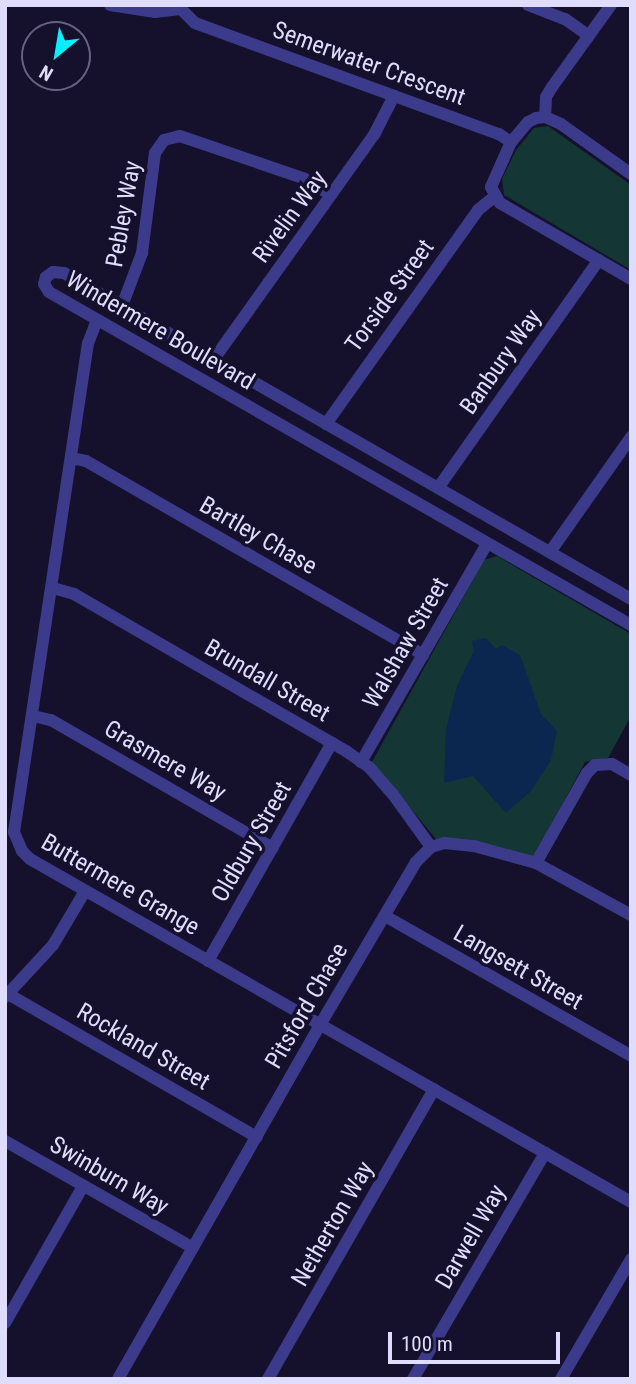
<!DOCTYPE html>
<style>
body{margin:0}
#map{position:relative;width:636px;height:1384px;overflow:hidden;background:#15112c;font-family:"Roboto Condensed",sans-serif}
div>[style]{position:absolute}
.green>*{inset:0;background:#143634}
.water>*{inset:0;background:#0c274f}
.street>*{height:12px;margin:-6px;padding:0 6px;transform-origin:6px;border-radius:6px;background:#3c3b8b}
span{translate:-50% -50%;white-space:nowrap;text-align:center;line-height:1.15;-webkit-text-stroke:7px #15112c;paint-order:stroke}
.street-label{font-size:24px;color:#dfdcff}
.frame{position:absolute;inset:0;border:7px solid #dfdcff;pointer-events:none}
.north{position:absolute;left:21px;top:21px;width:70px;height:70px;box-sizing:border-box;background:#15112c;border:2px solid #666280;border-radius:50%;rotate:210deg;font-size:19px;font-weight:700;line-height:28px;text-align:center;color:#dfdcff}
.north::after{content:'';display:block;margin:auto;width:24px;height:32px;background:#08edff;clip-path:polygon(50% 0,100% 100%,50% 72%,0 100%)}
.scale{position:absolute;left:388px;top:1332px;width:172px;height:32px;box-sizing:border-box;border:4px solid #dfdcff;border-top:0;padding-left:9px;font-size:21px;line-height:24px;white-space:nowrap;color:#dfdcff;-webkit-text-stroke:5px #15112c;paint-order:stroke}
</style>
<div id="map">
<div class="green">
<i style="clip-path:polygon(548px 126px,631px 185px,631px 270px,504px 195px,502px 179px,516px 150px,534px 128px)"></i>
<i style="clip-path:polygon(497px 556px,631px 634px,631px 716px,608px 758px,585px 762px,534px 857px,468px 840px,436px 839px,372px 762px,484px 560px)"></i>
</div>
<div class="water">
<i style="clip-path:polygon(486px 638px,496px 649px,502px 645px,520px 655px,541px 714px,557px 731px,551px 760px,531px 791px,506px 813px,473px 776px,444px 783px,446px 729px,457px 686px,474px 651px,472px 641px)"></i>
</div>
<div class="street">
<i style="left:110px;top:5px;width:46px;rotate:8.8deg"></i>
<i style="left:155px;top:12px;width:23px;rotate:-7deg"></i>
<i style="left:177px;top:5px;width:25px;rotate:45deg"></i>
<i style="left:195px;top:23px;width:324px;rotate:20.1deg"></i>
<i style="left:499px;top:134px;width:14px;rotate:34deg"></i>
<i style="left:528px;top:5px;width:40px;rotate:21deg"></i>
<i style="left:565px;top:19px;width:29px;rotate:35deg"></i>
<i style="left:545px;top:117px;width:20px;rotate:-87deg"></i>
<i style="left:546px;top:97px;width:12px;rotate:-59deg"></i>
<i style="left:552px;top:87px;width:101px;rotate:-54.3deg"></i>
<i style="left:631px;top:174px;width:86px;rotate:-144.5deg"></i>
<i style="left:561px;top:124px;width:17px;rotate:-156deg"></i>
<i style="left:545px;top:117px;width:9px;rotate:174deg"></i>
<i style="left:536px;top:118px;width:9px;rotate:153deg"></i>
<i style="left:528px;top:122px;width:26px;rotate:130deg"></i>
<i style="left:511px;top:142px;width:49px;rotate:114deg"></i>
<i style="left:491px;top:187px;width:18px;rotate:61deg"></i>
<i style="left:500px;top:203px;width:151px;rotate:30.1deg"></i>
<i style="left:122px;top:306px;width:57px;rotate:-69.3deg"></i>
<i style="left:142px;top:253px;width:101px;rotate:-82.6deg"></i>
<i style="left:155px;top:153px;width:16px;rotate:-55deg"></i>
<i style="left:164px;top:140px;width:16px;rotate:-14deg"></i>
<i style="left:180px;top:136px;width:130px;rotate:18.9deg"></i>
<i style="left:303px;top:178px;width:33px;rotate:31deg"></i>
<i style="left:97px;top:320px;width:25px;rotate:111deg"></i>
<i style="left:88px;top:343px;width:495px;rotate:98.6deg"></i>
<i style="left:14px;top:832px;width:21px;rotate:67deg"></i>
<i style="left:22px;top:851px;width:11px;rotate:45deg"></i>
<i style="left:30px;top:859px;width:692px;rotate:29.71deg"></i>
<i style="left:214px;top:359px;width:275px;rotate:-54.5deg"></i>
<i style="left:374px;top:135px;width:44px;rotate:-62.9deg"></i>
<i style="left:326px;top:424px;width:262px;rotate:-54.6deg"></i>
<i style="left:478px;top:210px;width:21px;rotate:-39deg"></i>
<i style="left:71px;top:458px;width:15px;rotate:11deg"></i>
<i style="left:86px;top:461px;width:389px;rotate:29.9deg"></i>
<i style="left:438px;top:488px;width:279px;rotate:-54.8deg"></i>
<i style="left:550px;top:552px;width:141px;rotate:-54.8deg"></i>
<i style="left:53px;top:588px;width:22px;rotate:16deg"></i>
<i style="left:74px;top:594px;width:314px;rotate:30deg"></i>
<i style="left:346px;top:751px;width:28px;rotate:35deg"></i>
<i style="left:369px;top:767px;width:35px;rotate:49deg"></i>
<i style="left:392px;top:793px;width:67px;rotate:54.2deg"></i>
<i style="left:631px;top:599px;width:654px;rotate:-150.1deg"></i>
<i style="left:64px;top:273px;width:11px;rotate:-175deg"></i>
<i style="left:53px;top:272px;width:9px;rotate:144deg"></i>
<i style="left:46px;top:277px;width:7px;rotate:106deg"></i>
<i style="left:44px;top:284px;width:9px;rotate:58deg"></i>
<i style="left:49px;top:292px;width:671px;rotate:29.78deg"></i>
<i style="left:33px;top:716px;width:18px;rotate:13deg"></i>
<i style="left:51px;top:720px;width:256px;rotate:30deg"></i>
<i style="left:361px;top:762px;width:252px;rotate:-60deg"></i>
<i style="left:536px;top:863px;width:103px;rotate:-60.5deg"></i>
<i style="left:587px;top:773px;width:11px;rotate:-45deg"></i>
<i style="left:595px;top:765px;width:17px;rotate:-3deg"></i>
<i style="left:612px;top:764px;width:22px;rotate:30deg"></i>
<i style="left:385px;top:916px;width:283px;rotate:29.6deg"></i>
<i style="left:208px;top:961px;width:251px;rotate:-60.4deg"></i>
<i style="left:8px;top:994px;width:287px;rotate:29.9deg"></i>
<i style="left:5px;top:997px;width:71px;rotate:-47.3deg"></i>
<i style="left:53px;top:945px;width:63px;rotate:-59.3deg"></i>
<i style="left:5px;top:1141px;width:216px;rotate:29.6deg"></i>
<i style="left:5px;top:1323px;width:158px;rotate:-60.3deg"></i>
<i style="left:118px;top:1379px;width:408px;rotate:-60.3deg"></i>
<i style="left:320px;top:1025px;width:189px;rotate:-59.5deg"></i>
<i style="left:416px;top:862px;width:21px;rotate:-45deg"></i>
<i style="left:431px;top:847px;width:14px;rotate:-17deg"></i>
<i style="left:444px;top:843px;width:30px;rotate:6deg"></i>
<i style="left:474px;top:846px;width:64px;rotate:15.3deg"></i>
<i style="left:536px;top:863px;width:108px;rotate:28.7deg"></i>
<i style="left:268px;top:1379px;width:334px;rotate:-60.2deg"></i>
<i style="left:413px;top:1379px;width:262px;rotate:-59.7deg"></i>
<i style="left:561px;top:1379px;width:139px;rotate:-59.7deg"></i>
</div>
<div class="street-label">
<span style="left:369px;top:64px;rotate:20deg">Semerwater Crescent</span>
<span style="left:124px;top:214px;rotate:-80deg">Pebley Way</span>
<span style="left:290px;top:217px;rotate:-54deg">Rivelin Way</span>
<span style="left:390px;top:296px;rotate:-54deg">Torside Street</span>
<span style="left:160px;top:331px;rotate:30deg">Windermere Boulevard</span>
<span style="left:501px;top:362px;rotate:-55deg">Banbury Way</span>
<span style="left:258px;top:536px;rotate:30deg">Bartley Chase</span>
<span style="left:406px;top:643px;rotate:-60deg">Walshaw Street</span>
<span style="left:267px;top:681px;rotate:30deg">Brundall Street</span>
<span style="left:165px;top:761px;rotate:30deg">Grasmere Way</span>
<span style="left:252px;top:842px;rotate:-60deg">Oldbury Street</span>
<span style="left:120px;top:885px;rotate:30deg">Buttermere Grange</span>
<span style="left:518px;top:968px;rotate:30deg">Langsett Street</span>
<span style="left:307px;top:1006px;rotate:-60deg">Pitsford Chase</span>
<span style="left:143px;top:1047px;rotate:30deg">Rockland Street</span>
<span style="left:109px;top:1176px;rotate:30deg">Swinburn Way</span>
<span style="left:333px;top:1224px;rotate:-60deg">Netherton Way</span>
<span style="left:471px;top:1237px;rotate:-60deg">Darwell Way</span>
</div>
<div class="frame"></div>
<div class="north">N</div>
<div class="scale">100 m</div>
</div>
